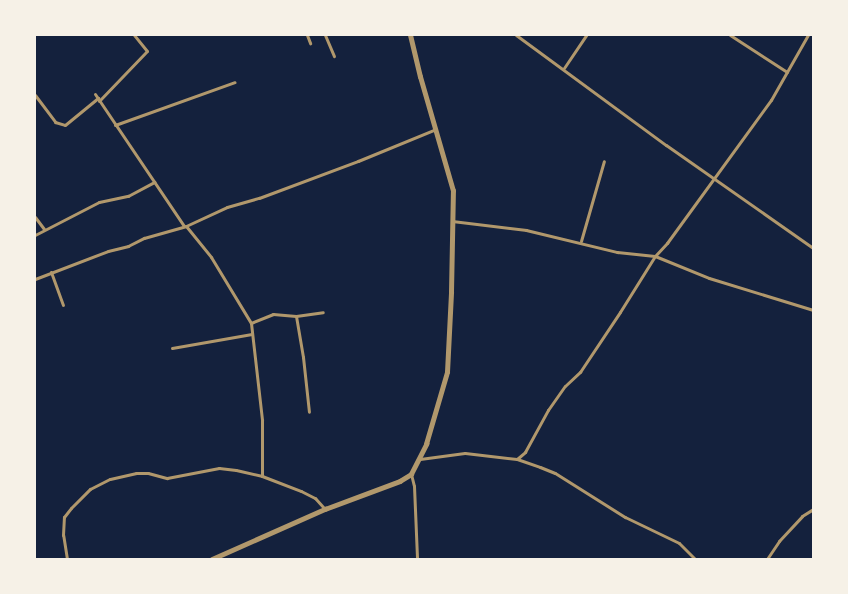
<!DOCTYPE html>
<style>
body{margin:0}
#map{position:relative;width:848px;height:594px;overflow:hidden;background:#14213d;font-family:Literata,serif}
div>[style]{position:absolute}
.minor>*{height:3px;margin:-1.5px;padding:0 1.5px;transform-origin:1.5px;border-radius:1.5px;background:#b1986c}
.tertiary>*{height:4.5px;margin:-2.25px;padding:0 2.25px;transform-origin:2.25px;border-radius:2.25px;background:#b1986c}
span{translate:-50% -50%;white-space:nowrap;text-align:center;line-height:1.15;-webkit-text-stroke:5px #f6f1e7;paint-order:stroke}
.frame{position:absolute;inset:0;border:36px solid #f6f1e7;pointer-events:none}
</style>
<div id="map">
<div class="minor">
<i style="left:307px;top:35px;width:9px;rotate:69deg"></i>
<i style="left:325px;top:35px;width:23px;rotate:67deg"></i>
<i style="left:516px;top:35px;width:186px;rotate:36.3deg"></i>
<i style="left:666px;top:145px;width:179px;rotate:35deg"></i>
<i style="left:730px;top:35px;width:68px;rotate:33deg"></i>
<i style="left:564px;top:68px;width:40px;rotate:-56deg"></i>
<i style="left:95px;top:94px;width:159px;rotate:56deg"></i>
<i style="left:35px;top:95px;width:34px;rotate:53deg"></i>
<i style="left:55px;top:122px;width:10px;rotate:17deg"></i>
<i style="left:65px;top:125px;width:43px;rotate:-39.3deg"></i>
<i style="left:99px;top:101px;width:69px;rotate:-46.2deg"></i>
<i style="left:147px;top:51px;width:21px;rotate:-129deg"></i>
<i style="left:115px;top:125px;width:127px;rotate:-19.7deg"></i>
<i style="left:35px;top:217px;width:15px;rotate:53deg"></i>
<i style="left:452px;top:221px;width:75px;rotate:6.9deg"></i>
<i style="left:526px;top:230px;width:94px;rotate:13.6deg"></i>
<i style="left:617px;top:252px;width:38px;rotate:6deg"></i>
<i style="left:655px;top:256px;width:18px;rotate:-47deg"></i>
<i style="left:667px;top:243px;width:177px;rotate:-54deg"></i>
<i style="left:771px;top:100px;width:75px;rotate:-60.4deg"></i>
<i style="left:186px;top:226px;width:40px;rotate:51deg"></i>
<i style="left:211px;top:257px;width:77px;rotate:58.8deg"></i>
<i style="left:251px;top:323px;width:98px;rotate:83.5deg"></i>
<i style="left:262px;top:420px;width:56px;rotate:90deg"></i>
<i style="left:35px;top:235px;width:72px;rotate:-27.3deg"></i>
<i style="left:99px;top:202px;width:30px;rotate:-12deg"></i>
<i style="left:128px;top:196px;width:30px;rotate:-28deg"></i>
<i style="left:581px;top:241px;width:83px;rotate:-74deg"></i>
<i style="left:51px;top:272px;width:35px;rotate:70deg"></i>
<i style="left:35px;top:279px;width:78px;rotate:-21deg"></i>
<i style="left:108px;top:251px;width:21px;rotate:-14deg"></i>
<i style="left:128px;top:246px;width:18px;rotate:-27deg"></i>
<i style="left:144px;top:238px;width:44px;rotate:-15.9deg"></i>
<i style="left:186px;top:226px;width:45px;rotate:-24.9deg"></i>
<i style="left:227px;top:207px;width:33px;rotate:-16deg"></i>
<i style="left:259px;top:198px;width:106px;rotate:-20.5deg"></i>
<i style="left:358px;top:161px;width:84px;rotate:-22.3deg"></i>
<i style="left:296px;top:316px;width:42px;rotate:80.3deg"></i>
<i style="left:303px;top:357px;width:55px;rotate:83.8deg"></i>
<i style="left:251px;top:323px;width:24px;rotate:-22deg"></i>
<i style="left:273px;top:314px;width:23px;rotate:5deg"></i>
<i style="left:296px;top:316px;width:27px;rotate:-8deg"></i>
<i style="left:172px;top:348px;width:81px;rotate:-9.9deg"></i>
<i style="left:420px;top:459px;width:45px;rotate:-7.6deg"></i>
<i style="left:465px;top:453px;width:52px;rotate:6.6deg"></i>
<i style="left:517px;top:459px;width:24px;rotate:19deg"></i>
<i style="left:540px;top:467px;width:16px;rotate:22deg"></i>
<i style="left:555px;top:473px;width:83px;rotate:32.2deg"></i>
<i style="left:625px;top:517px;width:60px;rotate:25.7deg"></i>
<i style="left:679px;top:543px;width:23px;rotate:45deg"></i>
<i style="left:517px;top:459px;width:11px;rotate:-41deg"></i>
<i style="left:525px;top:452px;width:48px;rotate:-61.3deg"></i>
<i style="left:548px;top:410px;width:29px;rotate:-55deg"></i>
<i style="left:565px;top:386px;width:21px;rotate:-43deg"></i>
<i style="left:580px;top:372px;width:72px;rotate:-56.3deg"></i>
<i style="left:620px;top:312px;width:66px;rotate:-58deg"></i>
<i style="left:655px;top:256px;width:58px;rotate:22.2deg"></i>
<i style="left:709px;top:278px;width:109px;rotate:17.1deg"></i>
<i style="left:411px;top:474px;width:12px;rotate:76deg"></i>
<i style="left:414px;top:486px;width:73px;rotate:87.6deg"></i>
<i style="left:67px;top:559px;width:24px;rotate:-99deg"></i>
<i style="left:63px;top:535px;width:18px;rotate:-87deg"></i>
<i style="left:64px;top:517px;width:11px;rotate:-52deg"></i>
<i style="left:71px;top:508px;width:27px;rotate:-45deg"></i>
<i style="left:90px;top:489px;width:22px;rotate:-27deg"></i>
<i style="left:110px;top:479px;width:27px;rotate:-13deg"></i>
<i style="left:136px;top:473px;width:12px"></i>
<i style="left:148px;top:473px;width:20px;rotate:15deg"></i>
<i style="left:167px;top:478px;width:53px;rotate:-10.9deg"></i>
<i style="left:219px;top:468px;width:17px;rotate:7deg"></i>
<i style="left:236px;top:470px;width:27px;rotate:13deg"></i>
<i style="left:262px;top:476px;width:42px;rotate:21deg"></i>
<i style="left:301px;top:491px;width:16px;rotate:27deg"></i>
<i style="left:315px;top:498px;width:15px;rotate:48deg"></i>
<i style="left:767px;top:559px;width:22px;rotate:-56deg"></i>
<i style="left:779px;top:541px;width:34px;rotate:-47deg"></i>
<i style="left:802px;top:516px;width:13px;rotate:-32deg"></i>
</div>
<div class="tertiary">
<i style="left:212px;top:559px;width:124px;rotate:-23.9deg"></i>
<i style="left:325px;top:509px;width:80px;rotate:-20.5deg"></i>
<i style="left:400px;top:481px;width:13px;rotate:-32deg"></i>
<i style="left:411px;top:474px;width:34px;rotate:-63deg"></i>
<i style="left:426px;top:444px;width:75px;rotate:-73.7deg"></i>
<i style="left:447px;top:372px;width:80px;rotate:-87.1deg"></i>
<i style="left:451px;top:292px;width:101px;rotate:-88.9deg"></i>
<i style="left:453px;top:191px;width:119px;rotate:-106.1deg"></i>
<i style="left:420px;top:77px;width:43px;rotate:-103.4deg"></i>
</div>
<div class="frame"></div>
</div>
